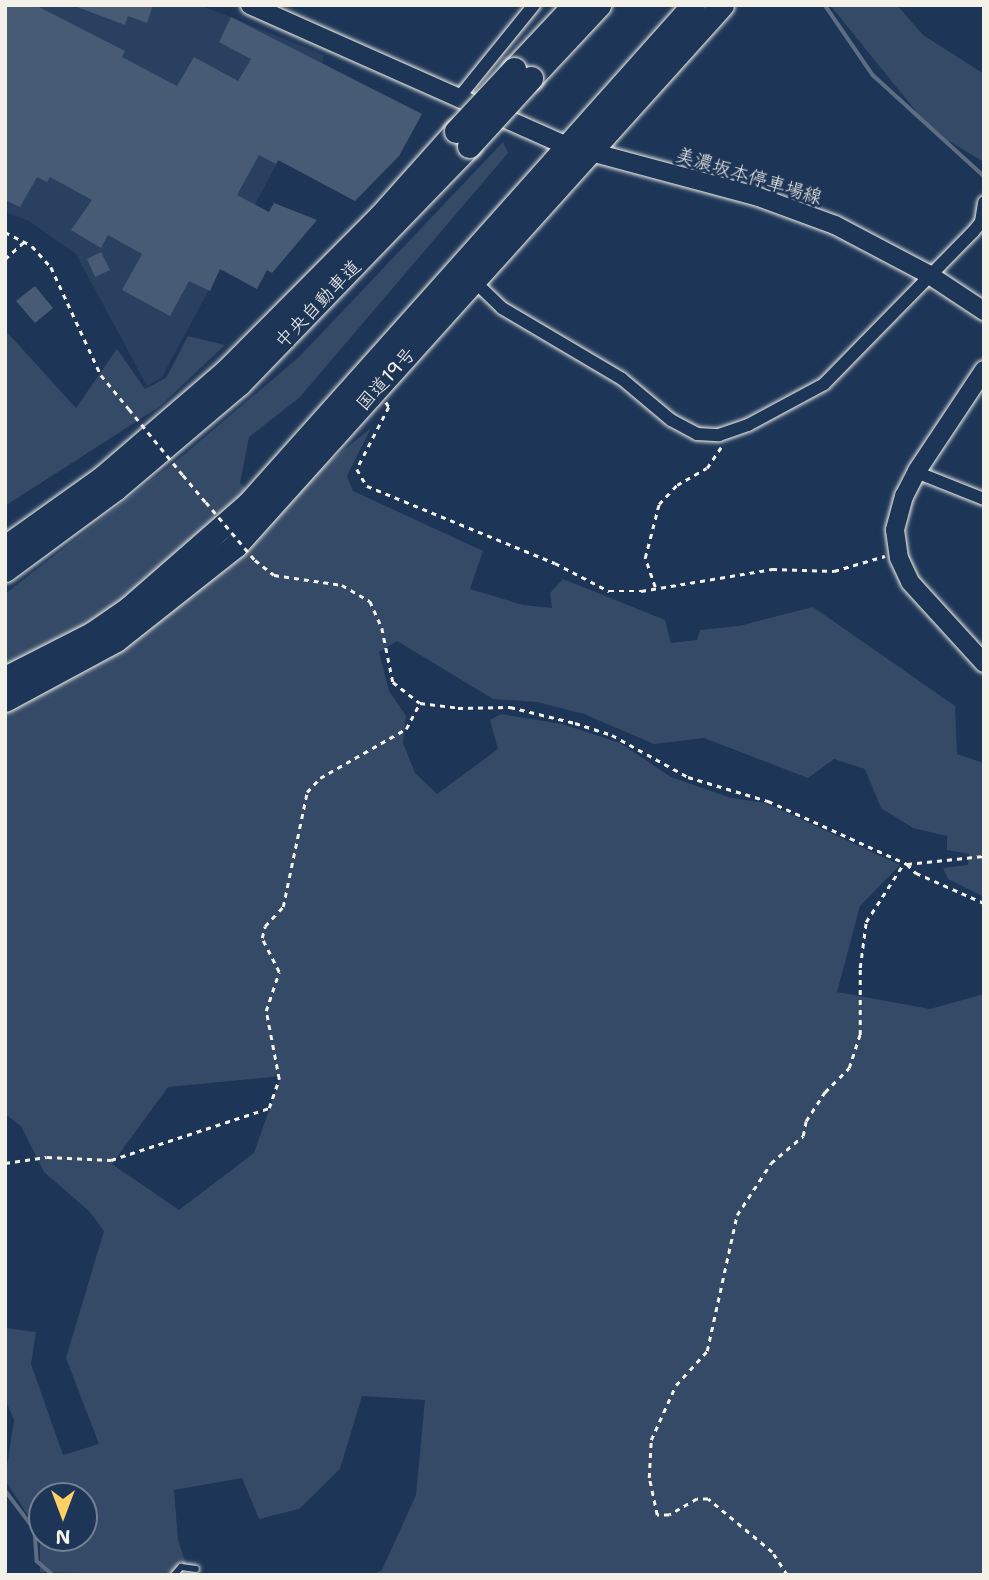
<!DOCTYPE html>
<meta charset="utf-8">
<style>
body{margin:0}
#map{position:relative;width:989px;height:1580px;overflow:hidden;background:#1d3557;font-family:"Shantell Sans","Klee One",sans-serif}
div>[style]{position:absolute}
.built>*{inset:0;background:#2a4060}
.green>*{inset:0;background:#354a67}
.stream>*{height:3.5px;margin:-1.75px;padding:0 1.75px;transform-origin:1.75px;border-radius:1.75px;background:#5e6d82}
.building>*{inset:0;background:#485b74}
.path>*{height:2.5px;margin-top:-1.25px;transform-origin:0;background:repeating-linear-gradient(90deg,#f4f1e8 0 5px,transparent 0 10px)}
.roads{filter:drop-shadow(0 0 2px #f4f1e8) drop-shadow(0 0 2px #f4f1e8)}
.lane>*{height:6px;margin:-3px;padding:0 3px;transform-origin:3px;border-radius:3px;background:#1d3557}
.street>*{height:12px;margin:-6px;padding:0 6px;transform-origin:6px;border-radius:6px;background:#1d3557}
.secondary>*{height:18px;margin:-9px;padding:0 9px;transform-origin:9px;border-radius:9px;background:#1d3557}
.highway>*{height:23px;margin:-11.5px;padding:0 11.5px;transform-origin:11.5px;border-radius:11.5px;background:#1d3557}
.path-bridge>*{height:2.5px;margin-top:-1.25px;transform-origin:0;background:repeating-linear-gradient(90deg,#f4f1e8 0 5px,transparent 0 10px)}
.bridges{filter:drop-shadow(0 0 2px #f4f1e8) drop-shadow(0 0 2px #f4f1e8)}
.highway-bridge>*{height:23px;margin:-11.5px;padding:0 11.5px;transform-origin:11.5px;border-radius:11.5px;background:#1d3557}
span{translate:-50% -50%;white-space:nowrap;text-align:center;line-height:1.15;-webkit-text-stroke:6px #1d3557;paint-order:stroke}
.street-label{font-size:19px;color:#f4f1e8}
.frame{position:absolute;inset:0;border:7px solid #f4f1e8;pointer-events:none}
.north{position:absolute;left:28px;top:1482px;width:70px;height:70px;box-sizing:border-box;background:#1d3557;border:2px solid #738091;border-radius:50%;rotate:180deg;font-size:19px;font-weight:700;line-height:28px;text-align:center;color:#f4f1e8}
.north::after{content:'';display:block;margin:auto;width:24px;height:32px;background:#ffd166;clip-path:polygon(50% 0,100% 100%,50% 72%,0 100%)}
</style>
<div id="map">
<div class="built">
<i style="clip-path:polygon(5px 5px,200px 5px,324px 55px,315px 93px,162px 377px,147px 386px,76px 254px,29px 221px,5px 212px)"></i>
</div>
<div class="green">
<i style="clip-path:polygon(830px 5px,897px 5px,923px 35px,984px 74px,984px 162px,932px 131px)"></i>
<i style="clip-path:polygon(evenodd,503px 142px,508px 153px,299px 398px,249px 437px,240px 483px,278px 515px,324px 466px,371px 428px,347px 476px,353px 491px,483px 551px,470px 589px,523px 605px,552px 608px,550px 593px,563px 579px,665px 620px,671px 643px,697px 640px,700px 630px,739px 626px,813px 607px,955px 706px,957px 754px,984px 763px,984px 897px,948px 879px,943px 868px,968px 865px,969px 854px,947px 850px,947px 836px,913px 828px,881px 808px,865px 769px,834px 759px,808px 778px,704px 738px,654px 744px,584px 714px,537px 702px,493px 699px,397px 641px,379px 652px,389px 691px,406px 716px,403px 743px,415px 773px,437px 794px,498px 749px,490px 720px,501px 714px,562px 724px,620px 743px,671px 777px,731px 798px,766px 803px,900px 865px,860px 906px,837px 992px,930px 1009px,984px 994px,984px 1575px,372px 1575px,382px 1570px,416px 1495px,425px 1400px,362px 1396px,340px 1469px,299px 1509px,259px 1519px,242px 1478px,174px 1490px,178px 1540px,187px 1567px,180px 1575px,40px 1572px,40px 1534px,5px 1480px,14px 1420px,5px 1399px,5px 1328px,36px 1332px,31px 1364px,63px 1455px,99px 1444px,66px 1358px,104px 1231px,89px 1211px,44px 1172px,21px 1126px,5px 1114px,5px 594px,185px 454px,299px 357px,503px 142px,281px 1076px,254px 1153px,179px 1210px,112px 1164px,168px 1087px,281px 1076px,503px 142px,42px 1496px,84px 1496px,84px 1538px,42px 1538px,42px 1496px)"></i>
<i style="clip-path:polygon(5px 330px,76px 408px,117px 349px,145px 389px,166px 378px,188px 336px,225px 345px,159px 407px,5px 506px)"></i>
</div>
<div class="stream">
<i style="left:825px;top:5px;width:85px;rotate:55.6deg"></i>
<i style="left:873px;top:75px;width:150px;rotate:42.3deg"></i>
<i style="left:5px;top:1413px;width:15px;rotate:90deg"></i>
<i style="left:5px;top:1490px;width:50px;rotate:53.1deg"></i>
<i style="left:35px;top:1530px;width:31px;rotate:86deg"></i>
<i style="left:37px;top:1561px;width:21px;rotate:41deg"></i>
</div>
<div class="building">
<i style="clip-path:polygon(5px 5px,35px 5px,125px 51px,122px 57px,177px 86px,194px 57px,238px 81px,251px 59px,219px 42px,231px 17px,422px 114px,399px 156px,355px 201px,278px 160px,276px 164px,259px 155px,237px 195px,269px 212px,274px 203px,317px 220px,272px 273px,267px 270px,257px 289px,220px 269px,210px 291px,189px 281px,170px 316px,122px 290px,142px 254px,108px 235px,101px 248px,71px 230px,92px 200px,50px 177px,47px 182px,37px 177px,20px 207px,5px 200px)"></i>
<i style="clip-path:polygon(72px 5px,153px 5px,147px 23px,128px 16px,125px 25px)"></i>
<i style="clip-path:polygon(101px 252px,110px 270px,95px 277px,87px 259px)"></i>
<i style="clip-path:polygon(35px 286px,53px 308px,35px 323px,16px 301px)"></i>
</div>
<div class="path">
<i style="left:5px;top:232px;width:30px;rotate:27deg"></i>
<i style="left:32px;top:246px;width:28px;rotate:48deg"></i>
<i style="left:51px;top:267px;width:119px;rotate:65.2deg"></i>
<i style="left:101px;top:375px;width:44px;rotate:50.5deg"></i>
<i style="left:5px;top:259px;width:25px;rotate:-42deg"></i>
<i style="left:386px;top:402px;width:6px;rotate:59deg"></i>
<i style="left:389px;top:407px;width:70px;rotate:117.3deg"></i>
<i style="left:357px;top:469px;width:20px;rotate:60deg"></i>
<i style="left:367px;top:486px;width:203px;rotate:22.3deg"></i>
<i style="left:555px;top:563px;width:61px;rotate:27.4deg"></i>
<i style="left:609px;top:591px;width:32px"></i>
<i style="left:641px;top:591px;width:133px;rotate:-9.5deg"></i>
<i style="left:772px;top:569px;width:62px;rotate:1.8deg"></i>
<i style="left:834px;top:571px;width:53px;rotate:-16.4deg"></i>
<i style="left:183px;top:475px;width:35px;rotate:50deg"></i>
<i style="left:255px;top:560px;width:24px;rotate:38deg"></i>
<i style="left:274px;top:575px;width:69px;rotate:8.4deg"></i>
<i style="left:342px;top:585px;width:32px;rotate:30deg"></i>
<i style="left:370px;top:601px;width:30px;rotate:66deg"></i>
<i style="left:382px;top:628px;width:55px;rotate:78.5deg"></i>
<i style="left:393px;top:682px;width:34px;rotate:38deg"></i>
<i style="left:420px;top:703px;width:38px;rotate:7deg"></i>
<i style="left:458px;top:708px;width:52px;rotate:-1.1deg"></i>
<i style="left:510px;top:707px;width:67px;rotate:13.8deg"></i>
<i style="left:575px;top:723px;width:39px;rotate:18deg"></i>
<i style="left:612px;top:735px;width:87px;rotate:28.9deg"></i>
<i style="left:688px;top:777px;width:84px;rotate:16.7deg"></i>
<i style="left:768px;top:801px;width:153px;rotate:24.4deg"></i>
<i style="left:907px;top:864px;width:77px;rotate:-5.9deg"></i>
<i style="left:655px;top:587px;width:31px;rotate:-109deg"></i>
<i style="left:645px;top:558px;width:56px;rotate:-75.5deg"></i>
<i style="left:659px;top:504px;width:26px;rotate:-47deg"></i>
<i style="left:677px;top:485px;width:34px;rotate:-30deg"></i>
<i style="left:707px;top:468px;width:25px;rotate:-56deg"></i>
<i style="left:907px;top:864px;width:13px;rotate:45deg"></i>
<i style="left:916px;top:873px;width:74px;rotate:23.8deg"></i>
<i style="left:5px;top:1163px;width:42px;rotate:-8.1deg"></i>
<i style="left:47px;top:1157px;width:64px;rotate:2.7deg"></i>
<i style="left:111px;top:1160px;width:166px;rotate:-18.2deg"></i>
<i style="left:269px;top:1108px;width:31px;rotate:-71deg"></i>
<i style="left:279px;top:1079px;width:69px;rotate:-100.8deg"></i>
<i style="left:266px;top:1011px;width:41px;rotate:-71.6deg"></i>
<i style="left:279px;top:972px;width:38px;rotate:-117deg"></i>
<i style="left:262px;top:938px;width:12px;rotate:-76deg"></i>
<i style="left:265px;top:926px;width:26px;rotate:-47deg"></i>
<i style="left:283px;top:907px;width:117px;rotate:-78.2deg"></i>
<i style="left:307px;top:792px;width:19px;rotate:-47deg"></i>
<i style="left:320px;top:778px;width:99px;rotate:-29.7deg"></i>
<i style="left:406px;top:729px;width:30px;rotate:-62deg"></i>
<i style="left:787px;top:1575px;width:27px;rotate:-123deg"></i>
<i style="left:772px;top:1552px;width:83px;rotate:-140.4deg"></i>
<i style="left:708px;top:1499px;width:11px;rotate:180deg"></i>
<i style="left:697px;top:1499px;width:32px;rotate:150deg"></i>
<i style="left:669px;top:1515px;width:12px;rotate:180deg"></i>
<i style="left:657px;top:1515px;width:38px;rotate:-102deg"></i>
<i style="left:649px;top:1478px;width:38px;rotate:-87deg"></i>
<i style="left:651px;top:1440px;width:60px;rotate:-65.6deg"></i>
<i style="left:676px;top:1385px;width:46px;rotate:-47.6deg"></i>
<i style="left:707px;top:1351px;width:139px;rotate:-77.6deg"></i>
<i style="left:737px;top:1215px;width:62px;rotate:-56.8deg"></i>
<i style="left:771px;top:1163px;width:42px;rotate:-40.2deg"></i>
<i style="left:803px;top:1136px;width:15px;rotate:-79deg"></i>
<i style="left:806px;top:1121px;width:35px;rotate:-57deg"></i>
<i style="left:825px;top:1092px;width:34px;rotate:-45deg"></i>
<i style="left:849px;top:1068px;width:35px;rotate:-72deg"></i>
<i style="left:860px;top:1035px;width:67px;rotate:-90deg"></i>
<i style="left:860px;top:968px;width:46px;rotate:-82.6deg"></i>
<i style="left:866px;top:922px;width:70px;rotate:-57.2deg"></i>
</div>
<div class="roads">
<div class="lane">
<i style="left:174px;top:1575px;width:11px;rotate:-49deg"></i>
<i style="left:181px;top:1567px;width:15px;rotate:8deg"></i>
</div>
<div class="street">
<i style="left:461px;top:95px;width:116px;rotate:-51deg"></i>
<i style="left:473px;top:280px;width:40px;rotate:44deg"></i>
<i style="left:502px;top:308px;width:139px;rotate:30.6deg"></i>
<i style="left:622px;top:379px;width:64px;rotate:39.9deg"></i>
<i style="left:671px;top:420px;width:30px;rotate:28deg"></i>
<i style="left:697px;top:434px;width:22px;rotate:3deg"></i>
<i style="left:719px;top:435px;width:31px;rotate:-19deg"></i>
<i style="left:748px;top:425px;width:86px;rotate:-28.3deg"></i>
<i style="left:824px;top:384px;width:213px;rotate:-45.6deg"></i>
<i style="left:973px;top:232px;width:13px;rotate:-51deg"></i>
<i style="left:981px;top:222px;width:20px;rotate:-81deg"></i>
<i style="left:916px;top:472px;width:73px;rotate:21.7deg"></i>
</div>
<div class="secondary">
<i style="left:250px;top:5px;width:345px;rotate:24deg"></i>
<i style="left:565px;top:145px;width:198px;rotate:15deg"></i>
<i style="left:756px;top:196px;width:84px;rotate:20.2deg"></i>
<i style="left:835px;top:225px;width:105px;rotate:27.8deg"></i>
<i style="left:928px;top:274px;width:67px;rotate:33.5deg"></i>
<i style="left:984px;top:370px;width:121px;rotate:123.6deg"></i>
<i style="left:917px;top:471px;width:28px;rotate:117deg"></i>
<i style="left:904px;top:496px;width:35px;rotate:105deg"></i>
<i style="left:895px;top:530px;width:28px;rotate:82deg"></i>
<i style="left:899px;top:558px;width:26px;rotate:65deg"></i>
<i style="left:910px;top:582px;width:110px;rotate:47.6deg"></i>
</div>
<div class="highway">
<i style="left:514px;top:69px;width:88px;rotate:-46.8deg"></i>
<i style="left:531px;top:78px;width:100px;rotate:-47deg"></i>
<i style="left:5px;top:547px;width:120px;rotate:-35.5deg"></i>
<i style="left:103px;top:477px;width:162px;rotate:-40.8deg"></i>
<i style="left:226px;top:371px;width:217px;rotate:-45.2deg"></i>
<i style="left:379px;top:217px;width:115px;rotate:-48.2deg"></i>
<i style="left:5px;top:570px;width:137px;rotate:-36.4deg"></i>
<i style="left:115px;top:489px;width:162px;rotate:-40.3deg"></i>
<i style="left:239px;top:384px;width:331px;rotate:-46deg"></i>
<i style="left:5px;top:678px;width:99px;rotate:-27.1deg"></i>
<i style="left:93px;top:633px;width:44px;rotate:-34.8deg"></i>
<i style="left:129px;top:608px;width:158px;rotate:-41.2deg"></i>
<i style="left:248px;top:504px;width:669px;rotate:-48.27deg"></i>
<i style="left:5px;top:700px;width:126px;rotate:-28.4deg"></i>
<i style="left:116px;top:640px;width:152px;rotate:-38.3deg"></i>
<i style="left:235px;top:546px;width:728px;rotate:-48.01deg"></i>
</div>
</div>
<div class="path-bridge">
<i style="left:129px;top:409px;width:85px;rotate:50.7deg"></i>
<i style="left:206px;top:502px;width:76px;rotate:49.8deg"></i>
</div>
<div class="bridges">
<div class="highway-bridge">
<i style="left:456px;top:131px;width:85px;rotate:-46.9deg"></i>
<i style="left:469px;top:146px;width:92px;rotate:-47.6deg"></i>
</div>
</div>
<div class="street-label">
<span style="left:749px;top:176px;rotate:17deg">美濃坂本停車場線</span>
<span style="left:318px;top:304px;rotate:-46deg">中央自動車道</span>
<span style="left:386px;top:379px;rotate:-48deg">国道19号</span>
</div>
<div class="frame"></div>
<div class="north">N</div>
</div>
